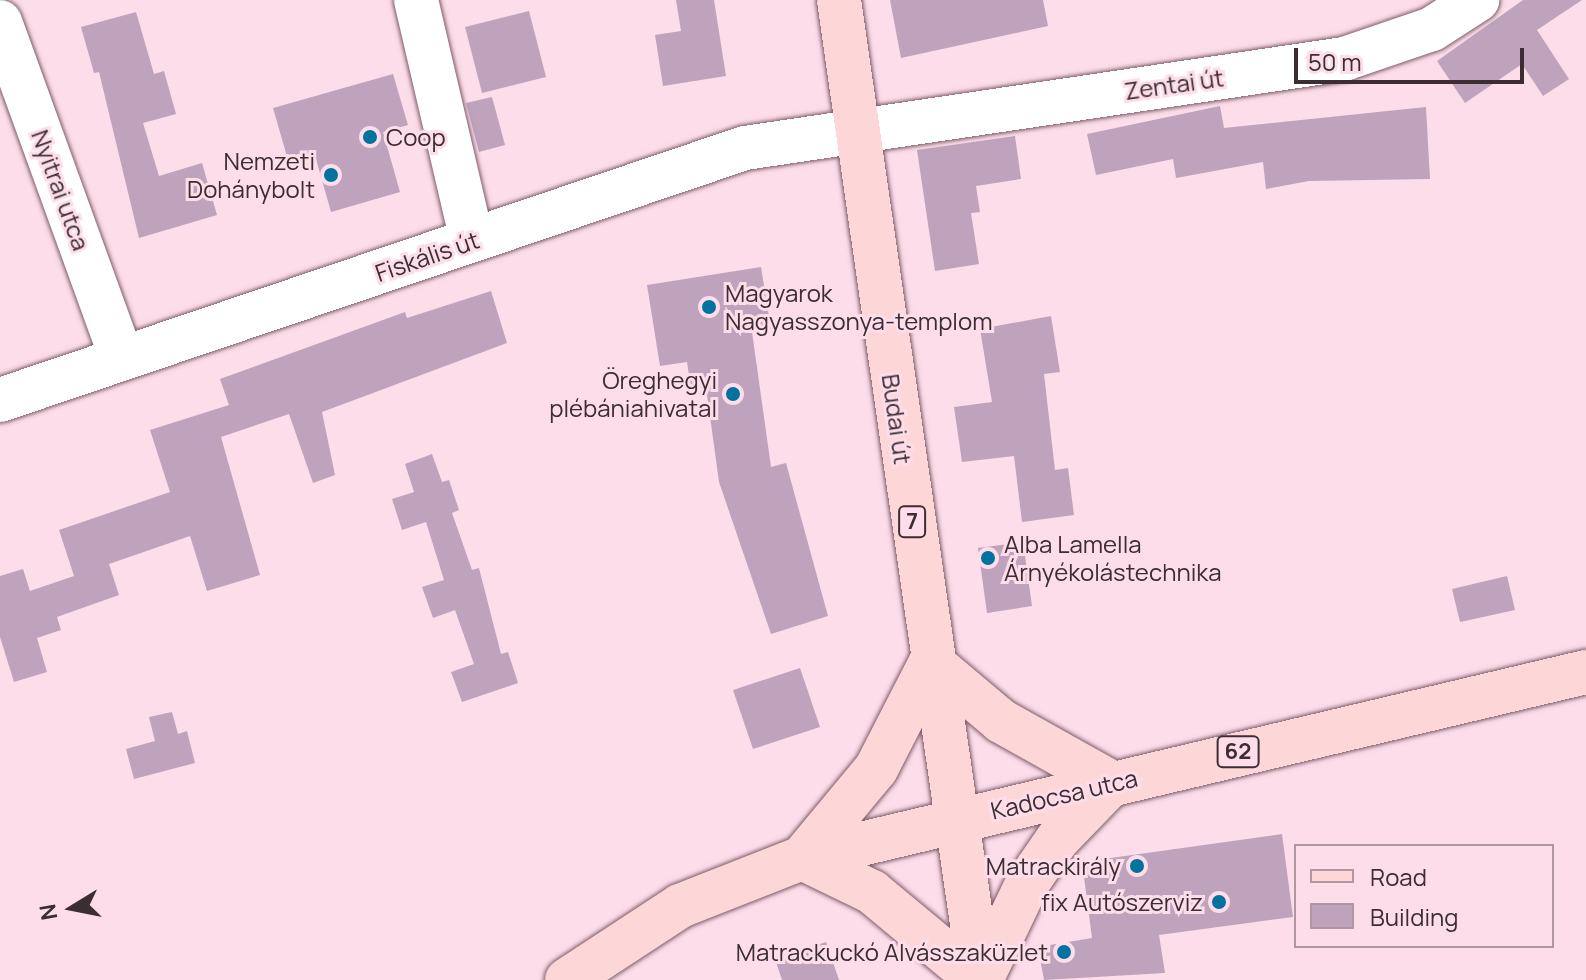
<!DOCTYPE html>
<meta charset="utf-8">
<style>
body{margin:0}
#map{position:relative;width:1586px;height:980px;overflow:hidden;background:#fddde9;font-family:Manrope,sans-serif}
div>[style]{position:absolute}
.building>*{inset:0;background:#bfa3bc}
.roads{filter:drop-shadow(0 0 2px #7d5c69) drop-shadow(0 0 2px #7d5c69)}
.minor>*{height:44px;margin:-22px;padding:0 22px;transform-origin:22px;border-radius:22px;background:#fff}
.major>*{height:44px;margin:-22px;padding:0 22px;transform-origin:22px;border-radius:22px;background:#fdd6d7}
.dots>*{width:22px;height:22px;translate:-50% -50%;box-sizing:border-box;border:4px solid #fddde9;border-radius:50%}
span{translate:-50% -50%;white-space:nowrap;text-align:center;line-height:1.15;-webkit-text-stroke:6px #fddde9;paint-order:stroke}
.shield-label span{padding:2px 6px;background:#fddde9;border:2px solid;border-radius:6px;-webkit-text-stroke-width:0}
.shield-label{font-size:22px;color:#3b2d32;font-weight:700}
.street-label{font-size:24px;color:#3b2d32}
.poi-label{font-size:24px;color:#3b2d32}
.left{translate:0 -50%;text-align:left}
.right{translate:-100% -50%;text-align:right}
.legend{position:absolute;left:1294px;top:844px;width:260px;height:104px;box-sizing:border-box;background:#fddde9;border:2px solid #af97a0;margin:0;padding:10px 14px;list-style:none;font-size:24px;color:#3b2d32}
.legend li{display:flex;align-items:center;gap:16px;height:40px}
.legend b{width:40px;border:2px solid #af97a0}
.north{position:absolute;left:32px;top:868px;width:80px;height:80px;-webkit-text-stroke:6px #fddde9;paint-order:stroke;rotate:260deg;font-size:22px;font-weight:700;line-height:32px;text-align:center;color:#3b2d32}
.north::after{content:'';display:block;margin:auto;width:28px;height:36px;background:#3b2d32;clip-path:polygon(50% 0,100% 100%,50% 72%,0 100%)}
.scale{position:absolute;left:1294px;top:48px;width:230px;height:36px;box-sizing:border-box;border:4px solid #3b2d32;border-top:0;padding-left:10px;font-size:24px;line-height:28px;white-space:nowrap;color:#3b2d32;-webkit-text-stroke:6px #fddde9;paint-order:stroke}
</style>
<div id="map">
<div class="building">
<i style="clip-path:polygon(676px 0,714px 0,726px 76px,663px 86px,655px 35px,681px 31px)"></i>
<i style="clip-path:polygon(890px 0,1043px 0,1048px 26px,901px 58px)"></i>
<i style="clip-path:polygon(1523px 0,1582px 0,1537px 30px,1569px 79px,1543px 96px,1522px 64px,1465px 103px,1437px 61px)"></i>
<i style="clip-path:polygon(529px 11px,546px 77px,482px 93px,465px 27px)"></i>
<i style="clip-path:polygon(136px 12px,154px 74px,164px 71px,176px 114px,143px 123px,159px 176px,202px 163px,217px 215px,139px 238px,99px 72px,94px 73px,81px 27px)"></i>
<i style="clip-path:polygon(393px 74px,408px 125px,383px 132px,400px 192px,331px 212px,314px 152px,288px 160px,273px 108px)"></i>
<i style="clip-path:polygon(492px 97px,505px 145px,479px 152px,466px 103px)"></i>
<i style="clip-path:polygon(1220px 106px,1224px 128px,1426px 107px,1430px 179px,1309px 181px,1266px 189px,1263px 162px,1176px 178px,1173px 159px,1096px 175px,1087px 134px)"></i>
<i style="clip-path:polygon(1015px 136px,1021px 179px,976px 186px,980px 212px,971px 213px,979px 264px,935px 271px,917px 150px)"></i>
<i style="clip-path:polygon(761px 267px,771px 329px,752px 332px,771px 467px,786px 463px,828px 616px,771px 634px,719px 482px,706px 387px,691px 389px,687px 362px,660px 366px,647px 285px)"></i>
<i style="clip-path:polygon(491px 291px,507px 343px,322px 412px,335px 475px,313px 483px,289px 414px,221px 437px,260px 575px,207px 591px,190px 536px,109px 564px,119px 595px,57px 617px,61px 630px,37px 638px,47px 672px,14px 682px,0 637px,0 576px,23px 569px,30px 591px,74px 576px,59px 530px,170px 492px,150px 430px,229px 405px,220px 379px,405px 312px,407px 318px)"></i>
<i style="clip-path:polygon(1051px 316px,1060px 372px,1044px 374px,1055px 470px,1068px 468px,1074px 515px,1022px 522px,1014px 456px,962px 462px,954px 407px,992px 402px,980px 329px)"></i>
<i style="clip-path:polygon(432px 454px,442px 482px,449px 480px,459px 510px,452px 513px,472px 570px,479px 568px,501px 654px,508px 652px,518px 683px,462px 702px,451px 672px,474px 664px,455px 610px,433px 618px,422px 587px,444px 580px,426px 522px,402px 530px,392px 499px,414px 492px,405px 464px)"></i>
<i style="clip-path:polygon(1023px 542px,1032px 606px,987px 613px,978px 548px)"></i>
<i style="clip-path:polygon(1507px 576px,1515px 610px,1460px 622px,1452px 589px)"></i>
<i style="clip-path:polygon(800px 668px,820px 727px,753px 749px,733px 690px)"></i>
<i style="clip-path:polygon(172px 712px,178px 734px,187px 731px,195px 763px,134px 779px,126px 749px,155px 741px,149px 717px)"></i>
<i style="clip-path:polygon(1282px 834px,1293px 917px,1159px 935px,1165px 973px,1044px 980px,1038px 947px,1092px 938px,1082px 862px)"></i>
<i style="clip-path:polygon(826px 942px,839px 980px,782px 980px,775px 959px)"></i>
</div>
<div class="roads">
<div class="minor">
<i style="left:416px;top:0;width:246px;rotate:76.9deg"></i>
<i style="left:0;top:22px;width:358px;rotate:70.1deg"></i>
<i style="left:0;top:400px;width:786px;rotate:-18.69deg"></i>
<i style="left:745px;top:148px;width:606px;rotate:-8.45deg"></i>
<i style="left:1344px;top:59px;width:93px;rotate:-18.8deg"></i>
<i style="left:1432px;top:29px;width:54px;rotate:-32.8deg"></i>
</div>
<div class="major">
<i style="left:839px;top:0;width:990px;rotate:81.81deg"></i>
<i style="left:931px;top:662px;width:92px;rotate:40.1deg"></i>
<i style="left:1001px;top:721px;width:127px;rotate:29.2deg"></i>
<i style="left:802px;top:858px;width:116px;rotate:-50.3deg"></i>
<i style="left:876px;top:769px;width:120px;rotate:-62.8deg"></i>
<i style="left:802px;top:858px;width:78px;rotate:25.9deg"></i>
<i style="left:872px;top:892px;width:138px;rotate:39.7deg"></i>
<i style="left:567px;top:980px;width:135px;rotate:-33.2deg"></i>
<i style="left:680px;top:906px;width:131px;rotate:-21.5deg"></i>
<i style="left:802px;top:858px;width:806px;rotate:-13.35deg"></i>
<i style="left:981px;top:980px;width:109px;rotate:-64.4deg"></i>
<i style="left:1028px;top:882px;width:51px;rotate:-55.4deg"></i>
<i style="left:1057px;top:840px;width:79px;rotate:-46deg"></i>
</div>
</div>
<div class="dots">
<i style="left:370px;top:137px;background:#02739e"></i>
<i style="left:331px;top:175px;background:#02739e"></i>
<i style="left:709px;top:307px;background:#02739e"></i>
<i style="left:733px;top:394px;background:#02739e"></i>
<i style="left:988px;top:558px;background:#02739e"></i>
<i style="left:1137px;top:866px;background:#02739e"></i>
<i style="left:1219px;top:902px;background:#02739e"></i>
<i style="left:1064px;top:952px;background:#02739e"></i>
</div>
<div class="shield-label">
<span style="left:912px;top:522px">7</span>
<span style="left:1238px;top:752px">62</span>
</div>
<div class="street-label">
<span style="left:1174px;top:84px;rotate:-8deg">Zentai út</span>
<span style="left:61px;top:190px;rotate:70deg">Nyitrai utca</span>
<span style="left:427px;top:256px;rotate:-19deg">Fiskális út</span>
<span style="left:897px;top:419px;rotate:82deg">Budai út</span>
<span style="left:1064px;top:794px;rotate:-13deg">Kadocsa utca</span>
</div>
<div class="poi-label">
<span class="left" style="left:386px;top:137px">Coop</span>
<span class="right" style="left:315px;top:175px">Nemzeti<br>Dohánybolt</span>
<span class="left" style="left:725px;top:307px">Magyarok<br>Nagyasszonya-templom</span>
<span class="right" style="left:717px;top:394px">Öreghegyi<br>plébániahivatal</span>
<span class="left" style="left:1004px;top:558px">Alba Lamella<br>Árnyékolástechnika</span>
<span class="right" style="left:1121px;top:866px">Matrackirály</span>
<span class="right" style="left:1203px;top:902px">fix Autószerviz</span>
<span class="right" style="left:1048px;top:952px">Matrackuckó Alvásszaküzlet</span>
</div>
<ul class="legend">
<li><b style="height:10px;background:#fdd6d7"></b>Road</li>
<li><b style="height:22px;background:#bfa3bc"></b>Building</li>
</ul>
<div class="north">N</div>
<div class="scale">50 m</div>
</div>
